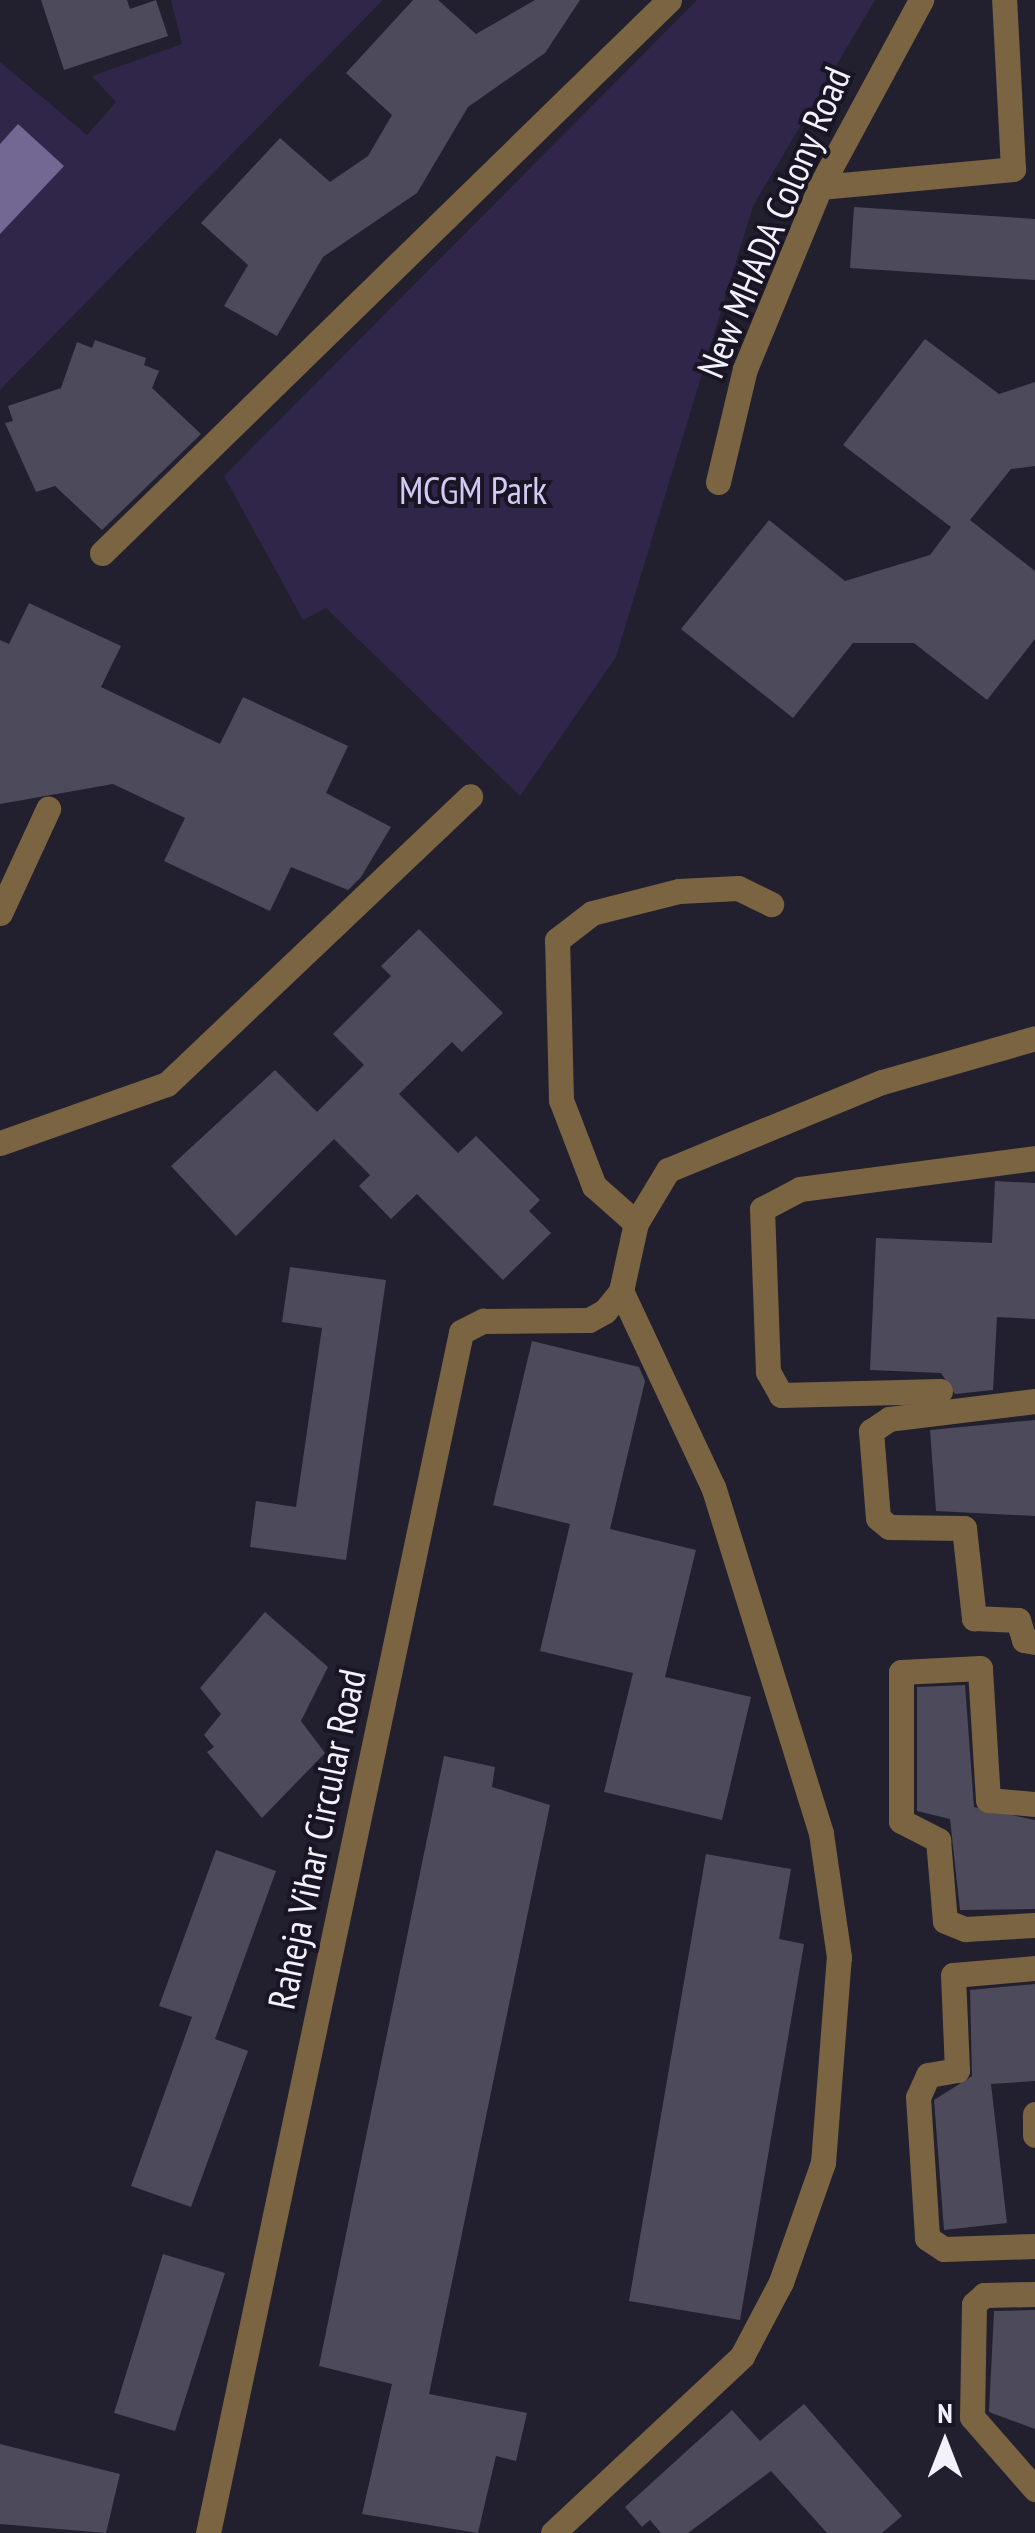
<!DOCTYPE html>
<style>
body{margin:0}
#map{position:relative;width:1035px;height:2533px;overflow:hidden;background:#221f2e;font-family:"PT Sans Narrow",sans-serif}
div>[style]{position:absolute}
.green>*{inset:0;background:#30264a}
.water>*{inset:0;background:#736893}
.building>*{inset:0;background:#4d4a5b}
.street>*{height:25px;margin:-12.5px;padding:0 12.5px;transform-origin:12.5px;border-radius:12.5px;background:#7a6441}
span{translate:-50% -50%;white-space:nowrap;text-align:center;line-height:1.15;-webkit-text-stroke:8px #191524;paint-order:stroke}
.street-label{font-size:38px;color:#f3f1fc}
.park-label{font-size:38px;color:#d3caf4}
.north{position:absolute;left:895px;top:2393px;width:100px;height:100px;-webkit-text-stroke:8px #191524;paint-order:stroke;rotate:0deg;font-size:28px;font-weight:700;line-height:40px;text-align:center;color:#f3f1fc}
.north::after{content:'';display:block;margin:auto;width:35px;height:45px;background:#f3f1fc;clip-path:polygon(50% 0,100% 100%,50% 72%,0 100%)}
</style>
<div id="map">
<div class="green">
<i style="clip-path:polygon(171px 0,383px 0,0 390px,0 62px,87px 135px,116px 102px,92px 76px,182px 44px)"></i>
<i style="clip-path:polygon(697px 0,875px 0,753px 206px,616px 657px,520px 796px,326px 608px,303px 620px,224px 476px)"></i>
</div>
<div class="water">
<i style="clip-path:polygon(18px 124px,64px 166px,0 234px,0 144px)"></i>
</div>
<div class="building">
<i style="clip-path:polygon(41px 0,127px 0,130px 9px,156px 0,168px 36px,64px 70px)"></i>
<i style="clip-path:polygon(413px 0,438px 0,476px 34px,535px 0,580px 0,545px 53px,468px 107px,417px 193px,323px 257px,277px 336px,224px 306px,248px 265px,201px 223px,280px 138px,330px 182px,368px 156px,392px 115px,346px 73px)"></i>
<i style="clip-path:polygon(854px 207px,1035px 219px,1035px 280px,850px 268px)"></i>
<i style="clip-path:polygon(925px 339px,999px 394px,1035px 382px,1035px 466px,1011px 469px,970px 520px,1035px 571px,1035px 639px,987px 700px,914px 643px,853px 643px,793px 718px,681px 629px,769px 520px,845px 581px,930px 555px,951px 527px,843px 445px)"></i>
<i style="clip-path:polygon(95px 340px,146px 358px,144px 365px,159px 371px,152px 388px,201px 434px,102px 530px,55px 486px,36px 492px,5px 423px,13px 421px,8px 406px,61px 388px,77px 342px,92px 348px)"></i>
<i style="clip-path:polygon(29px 603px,121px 646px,101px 687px,220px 744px,243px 697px,348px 746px,326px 793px,391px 827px,361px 877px,348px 890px,291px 867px,270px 911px,164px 861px,185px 818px,113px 784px,0 804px,0 640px,9px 644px)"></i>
<i style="clip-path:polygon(419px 929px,503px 1013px,462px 1052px,452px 1042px,399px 1094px,458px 1153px,476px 1136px,540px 1200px,529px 1211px,551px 1233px,503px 1280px,417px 1194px,391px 1219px,359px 1186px,370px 1175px,334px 1139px,236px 1236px,171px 1166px,275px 1070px,317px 1112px,364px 1065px,333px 1034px,391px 976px,381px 966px)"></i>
<i style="clip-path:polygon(995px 1181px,1035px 1183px,1035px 1319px,997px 1317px,993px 1390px,955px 1394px,941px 1373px,870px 1370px,876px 1238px,992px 1243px)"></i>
<i style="clip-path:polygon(290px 1267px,386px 1280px,346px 1560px,250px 1547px,256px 1501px,296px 1507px,322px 1328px,282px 1322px)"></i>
<i style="clip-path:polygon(532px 1341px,639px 1367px,645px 1381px,610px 1529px,696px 1550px,665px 1677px,751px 1697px,722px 1820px,604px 1792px,633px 1673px,540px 1651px,570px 1524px,493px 1505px)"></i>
<i style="clip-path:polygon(1035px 1420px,1035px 1516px,936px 1511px,930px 1430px)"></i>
<i style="clip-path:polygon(265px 1612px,328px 1667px,301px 1721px,325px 1753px,262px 1818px,207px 1752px,214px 1747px,204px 1735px,221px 1714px,200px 1688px)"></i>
<i style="clip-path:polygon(965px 1685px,974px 1807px,1035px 1820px,1035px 1909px,960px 1910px,950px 1819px,917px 1811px,917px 1687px)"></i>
<i style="clip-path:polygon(444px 1756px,495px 1767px,492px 1787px,550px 1805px,429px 2394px,527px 2413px,516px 2461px,496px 2456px,478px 2533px,362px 2514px,392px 2384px,319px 2366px)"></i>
<i style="clip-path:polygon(216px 1850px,276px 1871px,215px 2039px,248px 2051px,191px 2207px,131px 2186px,192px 2017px,159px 2006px)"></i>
<i style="clip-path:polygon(706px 1854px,791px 1869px,779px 1939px,804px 1944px,740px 2320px,629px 2301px)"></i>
<i style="clip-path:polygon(1035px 1984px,1035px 2081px,991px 2084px,1007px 2223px,944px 2230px,934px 2100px,972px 2076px,970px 1990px)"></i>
<i style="clip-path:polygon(163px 2254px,225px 2273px,175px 2431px,114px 2413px)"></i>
<i style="clip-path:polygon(1035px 2310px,1035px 2429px,989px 2412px,994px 2311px)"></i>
<i style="clip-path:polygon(804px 2404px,902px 2516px,882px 2533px,827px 2533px,771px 2471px,688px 2533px,661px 2533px,650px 2520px,642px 2527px,625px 2507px,732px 2410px,760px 2441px)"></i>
<i style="clip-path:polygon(0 2444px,120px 2474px,106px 2533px,0 2524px)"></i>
</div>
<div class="street">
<i style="left:820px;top:187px;width:194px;rotate:-5.3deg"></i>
<i style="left:1013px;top:169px;width:169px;rotate:-93deg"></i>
<i style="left:718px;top:482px;width:116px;rotate:-76.6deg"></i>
<i style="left:745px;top:369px;width:197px;rotate:-67.6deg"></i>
<i style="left:820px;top:187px;width:213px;rotate:-61.6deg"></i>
<i style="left:102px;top:553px;width:792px;rotate:-44.28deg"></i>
<i style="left:0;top:913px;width:115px;rotate:-65.2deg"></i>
<i style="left:0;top:1143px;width:177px;rotate:-19.5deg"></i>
<i style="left:167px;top:1084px;width:418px;rotate:-43.5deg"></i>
<i style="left:636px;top:1223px;width:56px;rotate:-138.6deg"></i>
<i style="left:594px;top:1186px;width:92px;rotate:-111deg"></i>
<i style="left:561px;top:1100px;width:160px;rotate:-91.4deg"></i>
<i style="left:557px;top:940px;width:44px;rotate:-37.6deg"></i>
<i style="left:592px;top:913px;width:90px;rotate:-14.2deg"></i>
<i style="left:679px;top:891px;width:59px;rotate:-2.9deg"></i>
<i style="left:738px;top:888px;width:37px;rotate:26deg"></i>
<i style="left:940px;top:1391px;width:159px;rotate:178.6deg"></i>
<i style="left:781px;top:1395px;width:26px;rotate:-119deg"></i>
<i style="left:768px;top:1372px;width:163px;rotate:-92.1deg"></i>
<i style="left:762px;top:1209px;width:43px;rotate:-27.8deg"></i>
<i style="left:800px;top:1189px;width:237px;rotate:-7.5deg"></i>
<i style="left:1035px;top:1401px;width:147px;rotate:173deg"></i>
<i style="left:889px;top:1419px;width:22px;rotate:146deg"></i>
<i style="left:871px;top:1431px;width:87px;rotate:85.4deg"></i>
<i style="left:878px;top:1518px;width:14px;rotate:39deg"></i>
<i style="left:889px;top:1527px;width:75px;rotate:0.8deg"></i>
<i style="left:964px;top:1528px;width:91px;rotate:83.7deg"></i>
<i style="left:974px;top:1618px;width:44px;rotate:2.6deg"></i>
<i style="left:1018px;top:1620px;width:21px;rotate:73deg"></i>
<i style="left:1024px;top:1640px;width:11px;rotate:10deg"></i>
<i style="left:1035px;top:1804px;width:47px;rotate:-175.1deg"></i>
<i style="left:988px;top:1800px;width:132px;rotate:-93.5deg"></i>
<i style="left:980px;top:1668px;width:79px;rotate:177.1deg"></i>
<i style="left:901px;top:1672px;width:149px;rotate:90deg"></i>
<i style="left:901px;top:1821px;width:42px;rotate:27.2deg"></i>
<i style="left:938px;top:1840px;width:81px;rotate:85.1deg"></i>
<i style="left:945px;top:1921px;width:22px;rotate:22deg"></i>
<i style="left:965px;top:1929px;width:70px;rotate:-3.3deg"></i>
<i style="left:1035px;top:1968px;width:82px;rotate:175.1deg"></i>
<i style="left:953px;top:1975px;width:95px;rotate:87.6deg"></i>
<i style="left:957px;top:2070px;width:29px;rotate:170deg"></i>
<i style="left:928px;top:2075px;width:24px;rotate:114deg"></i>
<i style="left:918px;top:2097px;width:141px;rotate:86.3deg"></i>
<i style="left:927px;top:2238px;width:20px;rotate:33deg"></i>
<i style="left:944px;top:2249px;width:91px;rotate:-1.9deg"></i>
<i style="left:1035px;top:2114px;width:21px;rotate:90deg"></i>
<i style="left:1035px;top:2294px;width:51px;rotate:178.9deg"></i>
<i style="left:984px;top:2295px;width:13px;rotate:138deg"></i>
<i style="left:974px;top:2304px;width:113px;rotate:91deg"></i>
<i style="left:972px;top:2417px;width:96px;rotate:48.8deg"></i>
<i style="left:208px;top:2533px;width:1227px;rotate:-78.1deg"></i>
<i style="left:461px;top:1332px;width:25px;rotate:-27deg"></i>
<i style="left:483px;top:1321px;width:106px;rotate:-0.5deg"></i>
<i style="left:589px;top:1320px;width:18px;rotate:-29deg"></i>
<i style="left:605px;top:1311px;width:26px;rotate:-51deg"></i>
<i style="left:621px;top:1291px;width:70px;rotate:-77.6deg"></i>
<i style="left:636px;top:1223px;width:62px;rotate:-58.9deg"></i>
<i style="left:668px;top:1170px;width:231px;rotate:-22.4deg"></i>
<i style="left:882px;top:1082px;width:159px;rotate:-16deg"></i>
<i style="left:553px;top:2533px;width:259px;rotate:-43.1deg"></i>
<i style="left:742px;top:2356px;width:84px;rotate:-62.2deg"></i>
<i style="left:781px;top:2282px;width:126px;rotate:-70.6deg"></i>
<i style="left:823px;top:2163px;width:207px;rotate:-85.6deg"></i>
<i style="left:839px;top:1957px;width:125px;rotate:-98.3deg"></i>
<i style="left:821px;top:1833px;width:362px;rotate:-107.3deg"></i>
<i style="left:713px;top:1487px;width:217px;rotate:-115.1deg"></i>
</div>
<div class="street-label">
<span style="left:773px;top:222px;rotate:-67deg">New MHADA Colony Road</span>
<span style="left:316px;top:1839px;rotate:-78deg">Raheja Vihar Circular Road</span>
</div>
<div class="park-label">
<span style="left:473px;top:490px">MCGM Park</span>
</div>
<div class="north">N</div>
</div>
